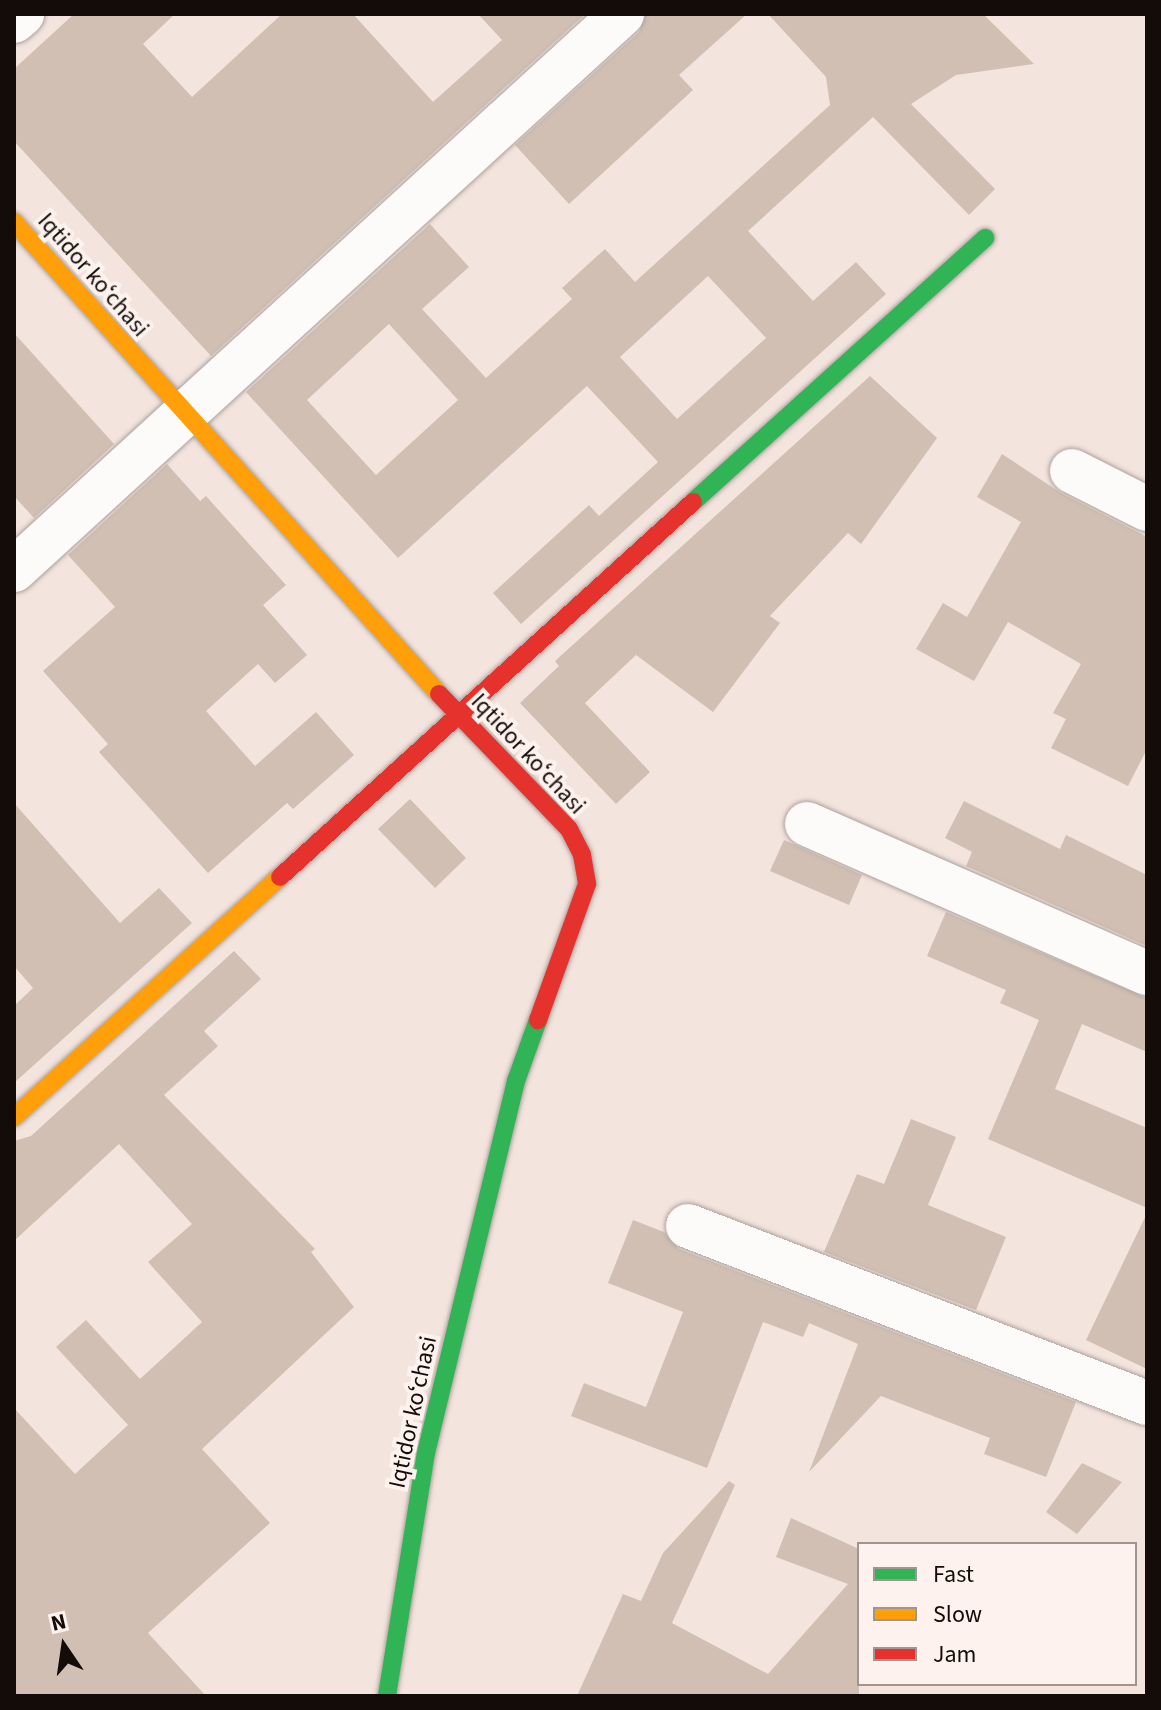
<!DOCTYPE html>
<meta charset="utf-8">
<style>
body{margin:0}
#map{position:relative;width:1161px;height:1710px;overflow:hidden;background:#f4e4de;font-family:"Source Sans 3",sans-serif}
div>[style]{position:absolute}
.building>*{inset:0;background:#d1bfb3}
.roads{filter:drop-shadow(0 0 2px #aca19d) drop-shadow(0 0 2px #aca19d)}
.street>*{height:44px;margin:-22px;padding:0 22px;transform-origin:22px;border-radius:22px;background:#fdfbfa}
.fast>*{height:18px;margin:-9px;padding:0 9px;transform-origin:9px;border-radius:9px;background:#30b455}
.slow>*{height:18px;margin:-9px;padding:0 9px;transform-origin:9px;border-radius:9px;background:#ff9f0a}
.jam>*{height:18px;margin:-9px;padding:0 9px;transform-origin:9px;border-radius:9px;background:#e5322d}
span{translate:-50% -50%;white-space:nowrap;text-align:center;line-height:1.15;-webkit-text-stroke:8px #fdf2ed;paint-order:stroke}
.street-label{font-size:24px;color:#140c08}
.frame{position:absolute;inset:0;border:16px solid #140c08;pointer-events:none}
.legend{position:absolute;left:857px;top:1542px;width:280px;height:144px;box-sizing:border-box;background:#fdf2ed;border:2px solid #a09691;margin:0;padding:10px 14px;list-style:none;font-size:24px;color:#140c08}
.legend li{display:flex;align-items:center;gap:16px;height:40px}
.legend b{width:40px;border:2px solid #a09691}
.north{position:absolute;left:24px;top:1606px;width:80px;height:80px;-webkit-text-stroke:6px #fdf2ed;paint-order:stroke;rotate:347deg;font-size:22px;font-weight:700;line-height:32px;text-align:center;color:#140c08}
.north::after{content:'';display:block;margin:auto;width:28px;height:36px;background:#140c08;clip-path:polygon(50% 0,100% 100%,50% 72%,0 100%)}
</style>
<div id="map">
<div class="building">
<i style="clip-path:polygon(74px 14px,175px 14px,143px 44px,192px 97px,282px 14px,353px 14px,433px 102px,502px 40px,478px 14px,585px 14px,211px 356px,14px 141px,14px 69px)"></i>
<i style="clip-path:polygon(646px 14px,747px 14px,679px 75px,693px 90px,569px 204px,515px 145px,639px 32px)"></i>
<i style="clip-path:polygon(evenodd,768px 14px,983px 14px,1034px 64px,956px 75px,911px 104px,995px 189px,969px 215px,873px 117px,748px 231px,813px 301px,856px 262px,886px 294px,521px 624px,493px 593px,589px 505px,599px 516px,658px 462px,587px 386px,398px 558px,246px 392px,430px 224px,469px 267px,422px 309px,486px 378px,572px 299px,562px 288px,605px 249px,635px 282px,830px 105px,826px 77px,768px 14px,708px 276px,766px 338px,677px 419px,620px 357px,708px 276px,768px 14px,389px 324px,458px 400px,376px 475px,307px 400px,389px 324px)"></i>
<i style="clip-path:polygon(14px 333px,114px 444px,34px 518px,14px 496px)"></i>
<i style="clip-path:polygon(870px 376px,937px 438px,861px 544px,848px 533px,770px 616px,780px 623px,713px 712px,636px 655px,585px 703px,650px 772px,616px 804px,520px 703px,559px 666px,555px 661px)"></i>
<i style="clip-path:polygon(1002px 454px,1061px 493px,1147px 537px,1147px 749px,1128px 786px,1051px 748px,1066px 719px,1053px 713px,1081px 664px,1008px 622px,974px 681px,916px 649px,943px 603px,967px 617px,1021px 522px,977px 497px)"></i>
<i style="clip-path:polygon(167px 464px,200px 501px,206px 496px,286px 585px,263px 605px,307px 655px,275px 683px,258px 664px,206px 711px,255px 766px,316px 712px,354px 755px,293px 809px,287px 803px,208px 873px,99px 752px,108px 744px,43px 671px,115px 607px,68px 555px)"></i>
<i style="clip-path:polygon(410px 799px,466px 858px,435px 888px,378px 829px)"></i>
<i style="clip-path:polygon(964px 801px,1060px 849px,1066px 835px,1147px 875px,1147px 946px,966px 866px,972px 852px,945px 838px)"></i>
<i style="clip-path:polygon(14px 803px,120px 923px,159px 888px,192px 923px,14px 1083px,14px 1006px,33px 988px,14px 966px)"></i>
<i style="clip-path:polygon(784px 840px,862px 875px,849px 905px,770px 871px)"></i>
<i style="clip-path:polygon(946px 912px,1147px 998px,1147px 1052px,1082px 1024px,1055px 1089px,1147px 1128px,1147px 1208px,988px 1139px,1039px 1020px,1000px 1003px,1006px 990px,927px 956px)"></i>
<i style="clip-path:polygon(234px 951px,261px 979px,204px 1031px,218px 1046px,164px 1095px,315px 1249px,311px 1252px,354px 1307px,202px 1449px,270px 1523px,148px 1633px,206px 1696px,14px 1696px,14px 1408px,75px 1474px,128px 1425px,56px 1347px,86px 1320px,140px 1379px,202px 1322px,148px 1262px,192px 1224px,119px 1144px,14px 1241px,14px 1141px,31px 1136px)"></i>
<i style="clip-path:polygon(911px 1119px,956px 1137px,928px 1205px,1006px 1237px,976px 1310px,824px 1252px,857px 1174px,884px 1184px)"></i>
<i style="clip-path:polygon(1147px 1213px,1147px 1369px,1086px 1340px)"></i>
<i style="clip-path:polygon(633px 1220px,664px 1232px,679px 1249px,1076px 1402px,1046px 1477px,984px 1454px,990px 1438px,881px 1396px,809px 1472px,858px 1344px,809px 1323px,803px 1337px,763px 1322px,707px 1468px,571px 1416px,584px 1383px,646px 1407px,683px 1312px,608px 1283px)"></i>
<i style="clip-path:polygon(1082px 1463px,1122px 1482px,1077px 1534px,1046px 1512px)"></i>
<i style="clip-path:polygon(729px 1481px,735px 1485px,672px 1623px,768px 1674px,848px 1584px,776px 1557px,791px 1518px,859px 1549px,859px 1696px,577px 1696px,623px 1594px,641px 1601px,663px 1553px)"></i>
</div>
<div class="roads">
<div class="street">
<i style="left:14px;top:21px;width:11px;rotate:-41deg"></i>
<i style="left:1072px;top:471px;width:84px;rotate:26.9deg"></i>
<i style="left:14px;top:570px;width:824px;rotate:-42.44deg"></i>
<i style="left:807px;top:824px;width:371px;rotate:23.7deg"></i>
<i style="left:688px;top:1226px;width:492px;rotate:21.1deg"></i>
</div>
<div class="fast">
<i style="left:693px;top:502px;width:394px;rotate:-42.1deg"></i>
<i style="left:387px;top:1696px;width:246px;rotate:-80.9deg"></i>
<i style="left:426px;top:1453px;width:383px;rotate:-76.4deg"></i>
<i style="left:516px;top:1081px;width:65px;rotate:-70.2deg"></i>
</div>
<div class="slow">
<i style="left:14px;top:222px;width:635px;rotate:48deg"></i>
<i style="left:14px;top:1117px;width:358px;rotate:-42.1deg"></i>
</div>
<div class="jam">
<i style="left:439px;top:694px;width:187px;rotate:46.1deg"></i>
<i style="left:569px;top:829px;width:29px;rotate:63deg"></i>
<i style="left:582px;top:855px;width:29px;rotate:80deg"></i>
<i style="left:587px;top:884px;width:145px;rotate:109.8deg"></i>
<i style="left:280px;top:877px;width:558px;rotate:-42.24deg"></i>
</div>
</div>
<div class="street-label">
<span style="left:93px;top:275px;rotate:49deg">Iqtidor koʻchasi</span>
<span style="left:528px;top:754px;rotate:47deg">Iqtidor koʻchasi</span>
<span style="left:413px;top:1412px;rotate:-78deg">Iqtidor koʻchasi</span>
</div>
<div class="frame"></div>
<ul class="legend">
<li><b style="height:10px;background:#30b455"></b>Fast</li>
<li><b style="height:10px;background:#ff9f0a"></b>Slow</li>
<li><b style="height:10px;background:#e5322d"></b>Jam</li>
</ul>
<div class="north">N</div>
</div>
